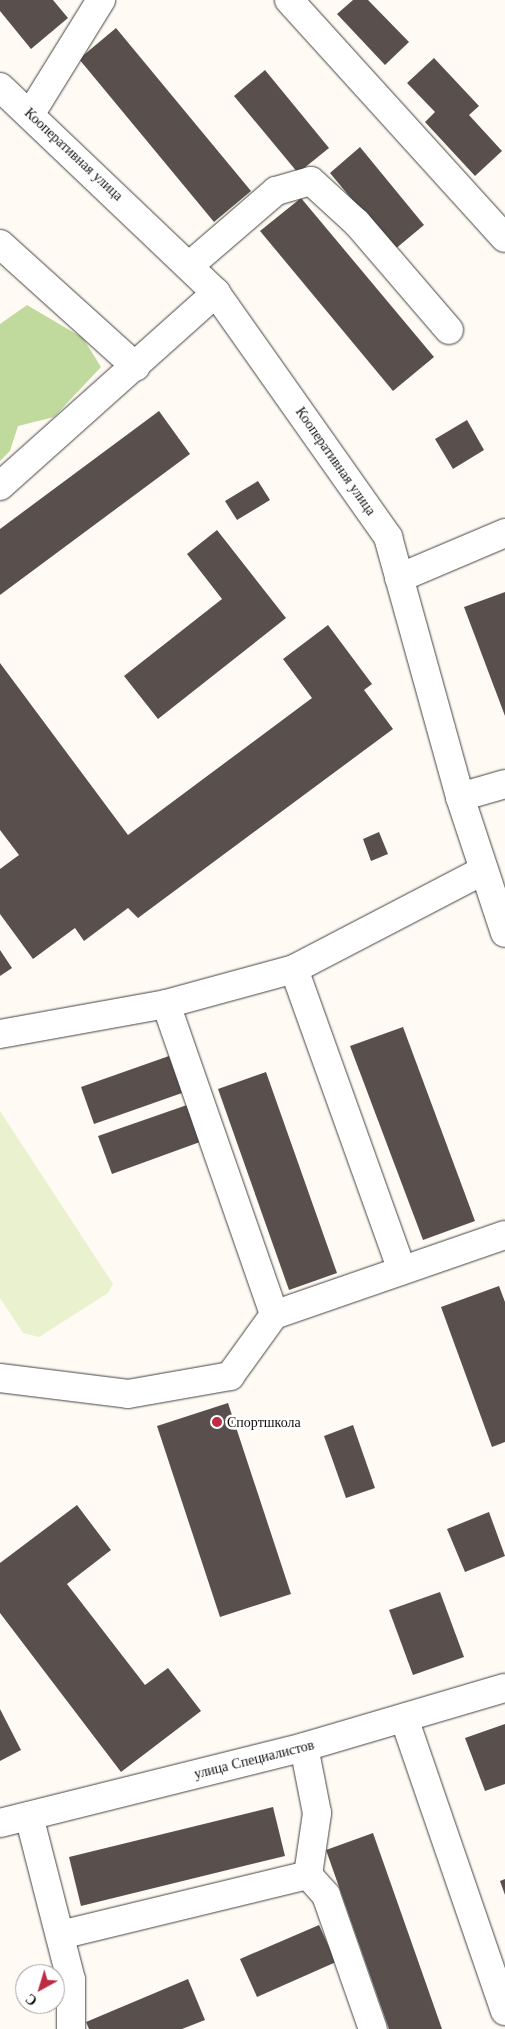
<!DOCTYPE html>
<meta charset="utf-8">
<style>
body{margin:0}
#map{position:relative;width:505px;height:2029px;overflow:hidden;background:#fffbf4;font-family:"Libre Baskerville",serif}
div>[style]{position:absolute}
.forest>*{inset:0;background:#c0da9d}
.pitch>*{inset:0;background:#e9f1cf}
.building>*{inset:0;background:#59504d}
.roads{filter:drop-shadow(0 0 1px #434343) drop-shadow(0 0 1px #434343)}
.minor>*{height:28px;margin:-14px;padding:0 14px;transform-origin:14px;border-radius:14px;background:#fff}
.dots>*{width:14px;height:14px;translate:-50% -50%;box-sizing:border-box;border:2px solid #fff;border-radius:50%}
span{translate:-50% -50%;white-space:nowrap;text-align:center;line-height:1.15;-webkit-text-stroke:5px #fff;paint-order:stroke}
.street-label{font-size:14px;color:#101010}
.poi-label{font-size:14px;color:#101010}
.left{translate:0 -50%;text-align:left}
.north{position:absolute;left:15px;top:1964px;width:50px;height:50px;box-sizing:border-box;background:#fff;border:1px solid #9f9f9f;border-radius:50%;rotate:219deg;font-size:14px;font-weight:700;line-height:20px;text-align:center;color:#101010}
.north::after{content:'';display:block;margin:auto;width:18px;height:22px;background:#be2b45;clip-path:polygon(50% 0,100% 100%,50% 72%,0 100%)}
</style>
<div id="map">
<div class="forest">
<i style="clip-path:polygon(27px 305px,83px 338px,101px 367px,54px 417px,18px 426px,10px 451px,0 461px,0 324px)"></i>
</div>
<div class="pitch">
<i style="clip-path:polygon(0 1111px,113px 1284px,108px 1293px,39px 1337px,23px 1333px,0 1298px)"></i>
</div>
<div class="building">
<i style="clip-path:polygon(0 0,53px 0,68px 18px,31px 49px,0 11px)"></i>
<i style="clip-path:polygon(353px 0,368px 0,409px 42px,385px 65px,337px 14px)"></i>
<i style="clip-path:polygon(116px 28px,251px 191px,214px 222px,79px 59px)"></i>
<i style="clip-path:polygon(434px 58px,479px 106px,469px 115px,502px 151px,475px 176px,425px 122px,435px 112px,407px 83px)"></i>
<i style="clip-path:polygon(265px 70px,329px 148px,298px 173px,234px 96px)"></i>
<i style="clip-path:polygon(360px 147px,424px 225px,394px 250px,330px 173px)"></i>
<i style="clip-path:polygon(301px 198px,434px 357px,393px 391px,260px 231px)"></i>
<i style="clip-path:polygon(159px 411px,190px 454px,0 595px,0 529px)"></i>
<i style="clip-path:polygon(467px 420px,484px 450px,453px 469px,435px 439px)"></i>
<i style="clip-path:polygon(258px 481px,270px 500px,237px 520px,225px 501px)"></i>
<i style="clip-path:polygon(217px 530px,286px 618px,158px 719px,124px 676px,222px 599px,187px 554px)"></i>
<i style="clip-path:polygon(505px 592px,505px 716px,464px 607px)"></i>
<i style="clip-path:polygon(328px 625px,372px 684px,364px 690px,393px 729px,138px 918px,128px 908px,84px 941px,75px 928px,33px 959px,0 914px,0 869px,19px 855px,0 830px,0 663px,128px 835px,312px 698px,283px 659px)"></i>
<i style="clip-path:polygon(379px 832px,388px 854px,371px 861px,363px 839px)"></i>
<i style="clip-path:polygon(0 950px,12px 968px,0 976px)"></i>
<i style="clip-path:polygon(403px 1027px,475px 1221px,423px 1240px,350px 1046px)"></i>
<i style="clip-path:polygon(169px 1056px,182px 1093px,94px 1124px,81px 1087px)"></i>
<i style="clip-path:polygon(266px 1072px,337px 1273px,289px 1290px,218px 1089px)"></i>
<i style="clip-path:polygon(187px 1105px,200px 1142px,112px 1174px,98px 1136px)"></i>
<i style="clip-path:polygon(499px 1286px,505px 1302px,505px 1442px,492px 1447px,441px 1307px)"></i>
<i style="clip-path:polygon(228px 1403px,291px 1594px,220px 1617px,157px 1426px)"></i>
<i style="clip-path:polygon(353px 1425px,375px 1488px,346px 1498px,324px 1436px)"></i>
<i style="clip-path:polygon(77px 1505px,111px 1550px,67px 1584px,145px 1685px,168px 1668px,201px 1711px,121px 1772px,0 1613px,0 1563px)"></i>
<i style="clip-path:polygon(489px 1512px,505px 1556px,465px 1572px,447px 1529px)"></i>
<i style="clip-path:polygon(440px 1592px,464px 1657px,413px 1675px,389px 1610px)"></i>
<i style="clip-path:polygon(0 1709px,21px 1750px,0 1761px)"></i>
<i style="clip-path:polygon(505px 1724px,505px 1784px,485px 1791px,465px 1738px)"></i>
<i style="clip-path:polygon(273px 1807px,285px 1856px,81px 1906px,69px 1857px)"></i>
<i style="clip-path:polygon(373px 1833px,442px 2029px,389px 2029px,326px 1850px)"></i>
<i style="clip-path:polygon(505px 1879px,505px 1895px,500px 1881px)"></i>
<i style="clip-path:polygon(319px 1925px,336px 1962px,257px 1997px,240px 1959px)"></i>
<i style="clip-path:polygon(188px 1979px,205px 2020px,182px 2029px,89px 2029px,86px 2022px)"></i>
</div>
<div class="roads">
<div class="minor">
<i style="left:289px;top:0;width:321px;rotate:47.8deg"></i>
<i style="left:0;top:87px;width:298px;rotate:43.6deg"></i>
<i style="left:216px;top:293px;width:299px;rotate:54.8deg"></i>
<i style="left:388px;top:537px;width:270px;rotate:74.5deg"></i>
<i style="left:460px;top:797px;width:143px;rotate:71.7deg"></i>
<i style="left:31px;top:113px;width:133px;rotate:-58.2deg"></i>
<i style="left:0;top:244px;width:183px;rotate:42.1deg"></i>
<i style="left:189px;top:266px;width:115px;rotate:-40.8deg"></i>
<i style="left:276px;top:191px;width:36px;rotate:-16deg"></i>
<i style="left:311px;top:181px;width:62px;rotate:42.4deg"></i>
<i style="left:357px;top:223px;width:141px;rotate:49.3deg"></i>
<i style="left:0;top:486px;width:290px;rotate:-41.8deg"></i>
<i style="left:399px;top:578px;width:115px;rotate:-23deg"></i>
<i style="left:460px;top:797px;width:47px;rotate:-16.1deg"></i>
<i style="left:294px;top:969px;width:320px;rotate:70.3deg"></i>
<i style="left:166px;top:1004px;width:329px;rotate:70.8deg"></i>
<i style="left:0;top:1034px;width:169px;rotate:-10.2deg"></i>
<i style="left:166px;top:1004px;width:133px;rotate:-15.3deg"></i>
<i style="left:294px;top:969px;width:214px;rotate:-27.5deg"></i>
<i style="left:0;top:1378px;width:129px;rotate:7.1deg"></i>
<i style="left:128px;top:1394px;width:104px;rotate:-10deg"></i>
<i style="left:230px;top:1376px;width:75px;rotate:-54.2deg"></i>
<i style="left:274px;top:1315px;width:244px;rotate:-19.1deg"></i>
<i style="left:404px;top:1718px;width:310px;rotate:71deg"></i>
<i style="left:29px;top:1816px;width:169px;rotate:75.6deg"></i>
<i style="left:71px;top:1980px;width:49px;rotate:90deg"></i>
<i style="left:0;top:1823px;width:313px;rotate:-14deg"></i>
<i style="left:304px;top:1747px;width:209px;rotate:-16.4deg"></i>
<i style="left:308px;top:1875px;width:27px;rotate:48deg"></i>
<i style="left:326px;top:1895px;width:142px;rotate:70.7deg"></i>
<i style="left:60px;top:1935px;width:255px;rotate:-13.6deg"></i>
<i style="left:308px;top:1875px;width:63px;rotate:-81.7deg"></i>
<i style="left:317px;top:1813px;width:67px;rotate:-101.1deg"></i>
</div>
</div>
<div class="dots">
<i style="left:217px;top:1422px;background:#be2b45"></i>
</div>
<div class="street-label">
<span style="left:74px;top:154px;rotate:43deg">Кооперативная улица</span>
<span style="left:336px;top:461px;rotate:55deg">Кооперативная улица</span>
<span style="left:254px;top:1759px;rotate:-14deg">улица Специалистов</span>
</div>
<div class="poi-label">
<span class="left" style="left:227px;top:1422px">Спортшкола</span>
</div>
<div class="north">С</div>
</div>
